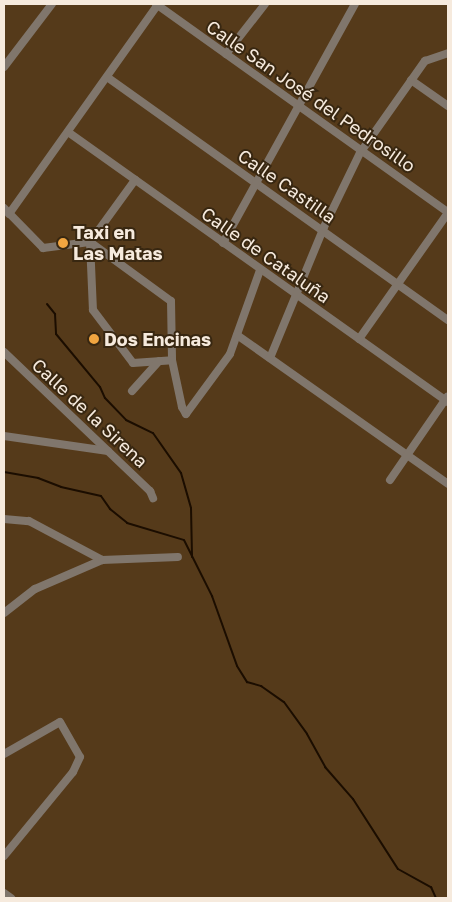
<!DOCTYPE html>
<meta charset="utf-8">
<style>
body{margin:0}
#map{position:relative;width:452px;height:902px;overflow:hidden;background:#382711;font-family:"Golos Text",sans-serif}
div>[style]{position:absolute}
.green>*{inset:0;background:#553a1a}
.stream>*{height:2px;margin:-1px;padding:0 1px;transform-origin:1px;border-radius:1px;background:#1b0d00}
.minor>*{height:8px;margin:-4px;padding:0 4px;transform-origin:4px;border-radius:4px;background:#80766c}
.dots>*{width:14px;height:14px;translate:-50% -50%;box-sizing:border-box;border:2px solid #382711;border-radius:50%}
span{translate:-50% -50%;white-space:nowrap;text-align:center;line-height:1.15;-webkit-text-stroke:4px #382711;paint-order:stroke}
.street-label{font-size:18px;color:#f6eadd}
.poi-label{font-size:18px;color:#f6eadd;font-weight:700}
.left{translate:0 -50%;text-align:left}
.frame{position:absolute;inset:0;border:5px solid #f6eadd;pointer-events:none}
</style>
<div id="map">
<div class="green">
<i style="clip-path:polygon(4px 4px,448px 4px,448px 898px,4px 898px)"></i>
</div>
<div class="stream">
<i style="left:47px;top:304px;width:13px;rotate:51deg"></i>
<i style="left:55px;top:314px;width:20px;rotate:87deg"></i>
<i style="left:56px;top:334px;width:69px;rotate:50.3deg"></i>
<i style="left:100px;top:387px;width:12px;rotate:66deg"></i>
<i style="left:105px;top:398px;width:30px;rotate:46deg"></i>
<i style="left:126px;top:420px;width:30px;rotate:26deg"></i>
<i style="left:153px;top:433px;width:49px;rotate:55deg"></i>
<i style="left:181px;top:473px;width:36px;rotate:74deg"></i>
<i style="left:191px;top:508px;width:49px;rotate:88.8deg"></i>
<i style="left:4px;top:472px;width:35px;rotate:10deg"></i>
<i style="left:38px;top:478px;width:25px;rotate:21deg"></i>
<i style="left:61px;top:487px;width:41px;rotate:12.7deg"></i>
<i style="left:101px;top:496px;width:16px;rotate:55deg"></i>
<i style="left:110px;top:509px;width:22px;rotate:39deg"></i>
<i style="left:127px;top:523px;width:59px;rotate:16.6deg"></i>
<i style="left:184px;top:540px;width:63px;rotate:63.4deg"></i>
<i style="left:212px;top:596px;width:74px;rotate:70.3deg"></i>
<i style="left:237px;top:666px;width:19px;rotate:58deg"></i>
<i style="left:247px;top:682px;width:15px;rotate:16deg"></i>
<i style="left:261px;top:686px;width:28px;rotate:35deg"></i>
<i style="left:284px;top:702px;width:39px;rotate:54deg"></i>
<i style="left:307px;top:734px;width:38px;rotate:61deg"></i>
<i style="left:325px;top:767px;width:43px;rotate:48.8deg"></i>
<i style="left:353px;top:799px;width:83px;rotate:57.3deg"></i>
<i style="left:398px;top:869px;width:38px;rotate:29deg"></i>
<i style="left:431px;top:887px;width:12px;rotate:66deg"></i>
</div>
<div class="minor">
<i style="left:156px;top:4px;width:359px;rotate:35.5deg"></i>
<i style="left:226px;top:54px;width:63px;rotate:-52deg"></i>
<i style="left:4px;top:67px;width:79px;rotate:-52.7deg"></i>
<i style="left:107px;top:77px;width:419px;rotate:35.5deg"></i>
<i style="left:411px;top:80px;width:45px;rotate:35.1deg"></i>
<i style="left:68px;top:132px;width:466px;rotate:35.4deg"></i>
<i style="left:4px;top:208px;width:56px;rotate:45.7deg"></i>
<i style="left:43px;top:248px;width:47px;rotate:-7.3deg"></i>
<i style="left:90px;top:242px;width:100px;rotate:36.1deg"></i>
<i style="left:171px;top:301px;width:59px;rotate:89deg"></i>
<i style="left:172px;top:360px;width:48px;rotate:78deg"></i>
<i style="left:182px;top:407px;width:8px;rotate:60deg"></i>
<i style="left:186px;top:414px;width:74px;rotate:-53.7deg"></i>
<i style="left:230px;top:354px;width:89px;rotate:-70.3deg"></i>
<i style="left:9px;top:214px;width:257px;rotate:-54.6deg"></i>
<i style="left:90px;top:242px;width:68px;rotate:87.5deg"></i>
<i style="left:93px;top:310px;width:66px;rotate:53deg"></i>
<i style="left:133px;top:363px;width:39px;rotate:-4deg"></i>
<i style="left:90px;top:242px;width:77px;rotate:-54deg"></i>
<i style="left:223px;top:243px;width:273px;rotate:-61.1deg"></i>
<i style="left:237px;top:335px;width:258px;rotate:35.2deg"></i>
<i style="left:359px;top:339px;width:154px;rotate:-54.8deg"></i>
<i style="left:4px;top:352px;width:202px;rotate:43.6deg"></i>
<i style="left:150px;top:491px;width:8px;rotate:67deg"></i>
<i style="left:270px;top:358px;width:142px;rotate:-67.6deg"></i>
<i style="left:324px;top:227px;width:82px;rotate:-64.1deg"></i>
<i style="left:360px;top:153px;width:113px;rotate:-54.8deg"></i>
<i style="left:425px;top:61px;width:24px;rotate:-19deg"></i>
<i style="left:132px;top:391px;width:40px;rotate:-48deg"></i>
<i style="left:4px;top:436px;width:105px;rotate:8.2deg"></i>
<i style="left:390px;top:480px;width:101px;rotate:-55.5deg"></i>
<i style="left:4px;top:519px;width:25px;rotate:5deg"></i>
<i style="left:29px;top:521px;width:83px;rotate:28.1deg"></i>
<i style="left:4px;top:613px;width:39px;rotate:-38deg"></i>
<i style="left:35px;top:589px;width:73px;rotate:-23.4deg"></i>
<i style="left:102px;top:560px;width:76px;rotate:-2.3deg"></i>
<i style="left:4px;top:754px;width:64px;rotate:-29.7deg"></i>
<i style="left:60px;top:722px;width:40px;rotate:60.3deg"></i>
<i style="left:80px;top:757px;width:17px;rotate:115deg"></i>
<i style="left:73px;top:772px;width:109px;rotate:129.4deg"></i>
<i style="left:4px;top:893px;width:9px;rotate:36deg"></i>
</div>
<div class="dots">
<i style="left:63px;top:243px;background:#f1a540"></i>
<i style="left:94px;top:339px;background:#f1a540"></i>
</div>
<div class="street-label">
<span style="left:311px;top:96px;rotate:35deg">Calle San José del Pedrosillo</span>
<span style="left:287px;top:186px;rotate:35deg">Calle Castilla</span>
<span style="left:266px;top:255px;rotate:35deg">Calle de Cataluña</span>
<span style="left:90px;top:413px;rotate:43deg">Calle de la Sirena</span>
</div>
<div class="poi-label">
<span class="left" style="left:73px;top:243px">Taxi en<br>Las Matas</span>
<span class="left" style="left:104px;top:339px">Dos Encinas</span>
</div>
<div class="frame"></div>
</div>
